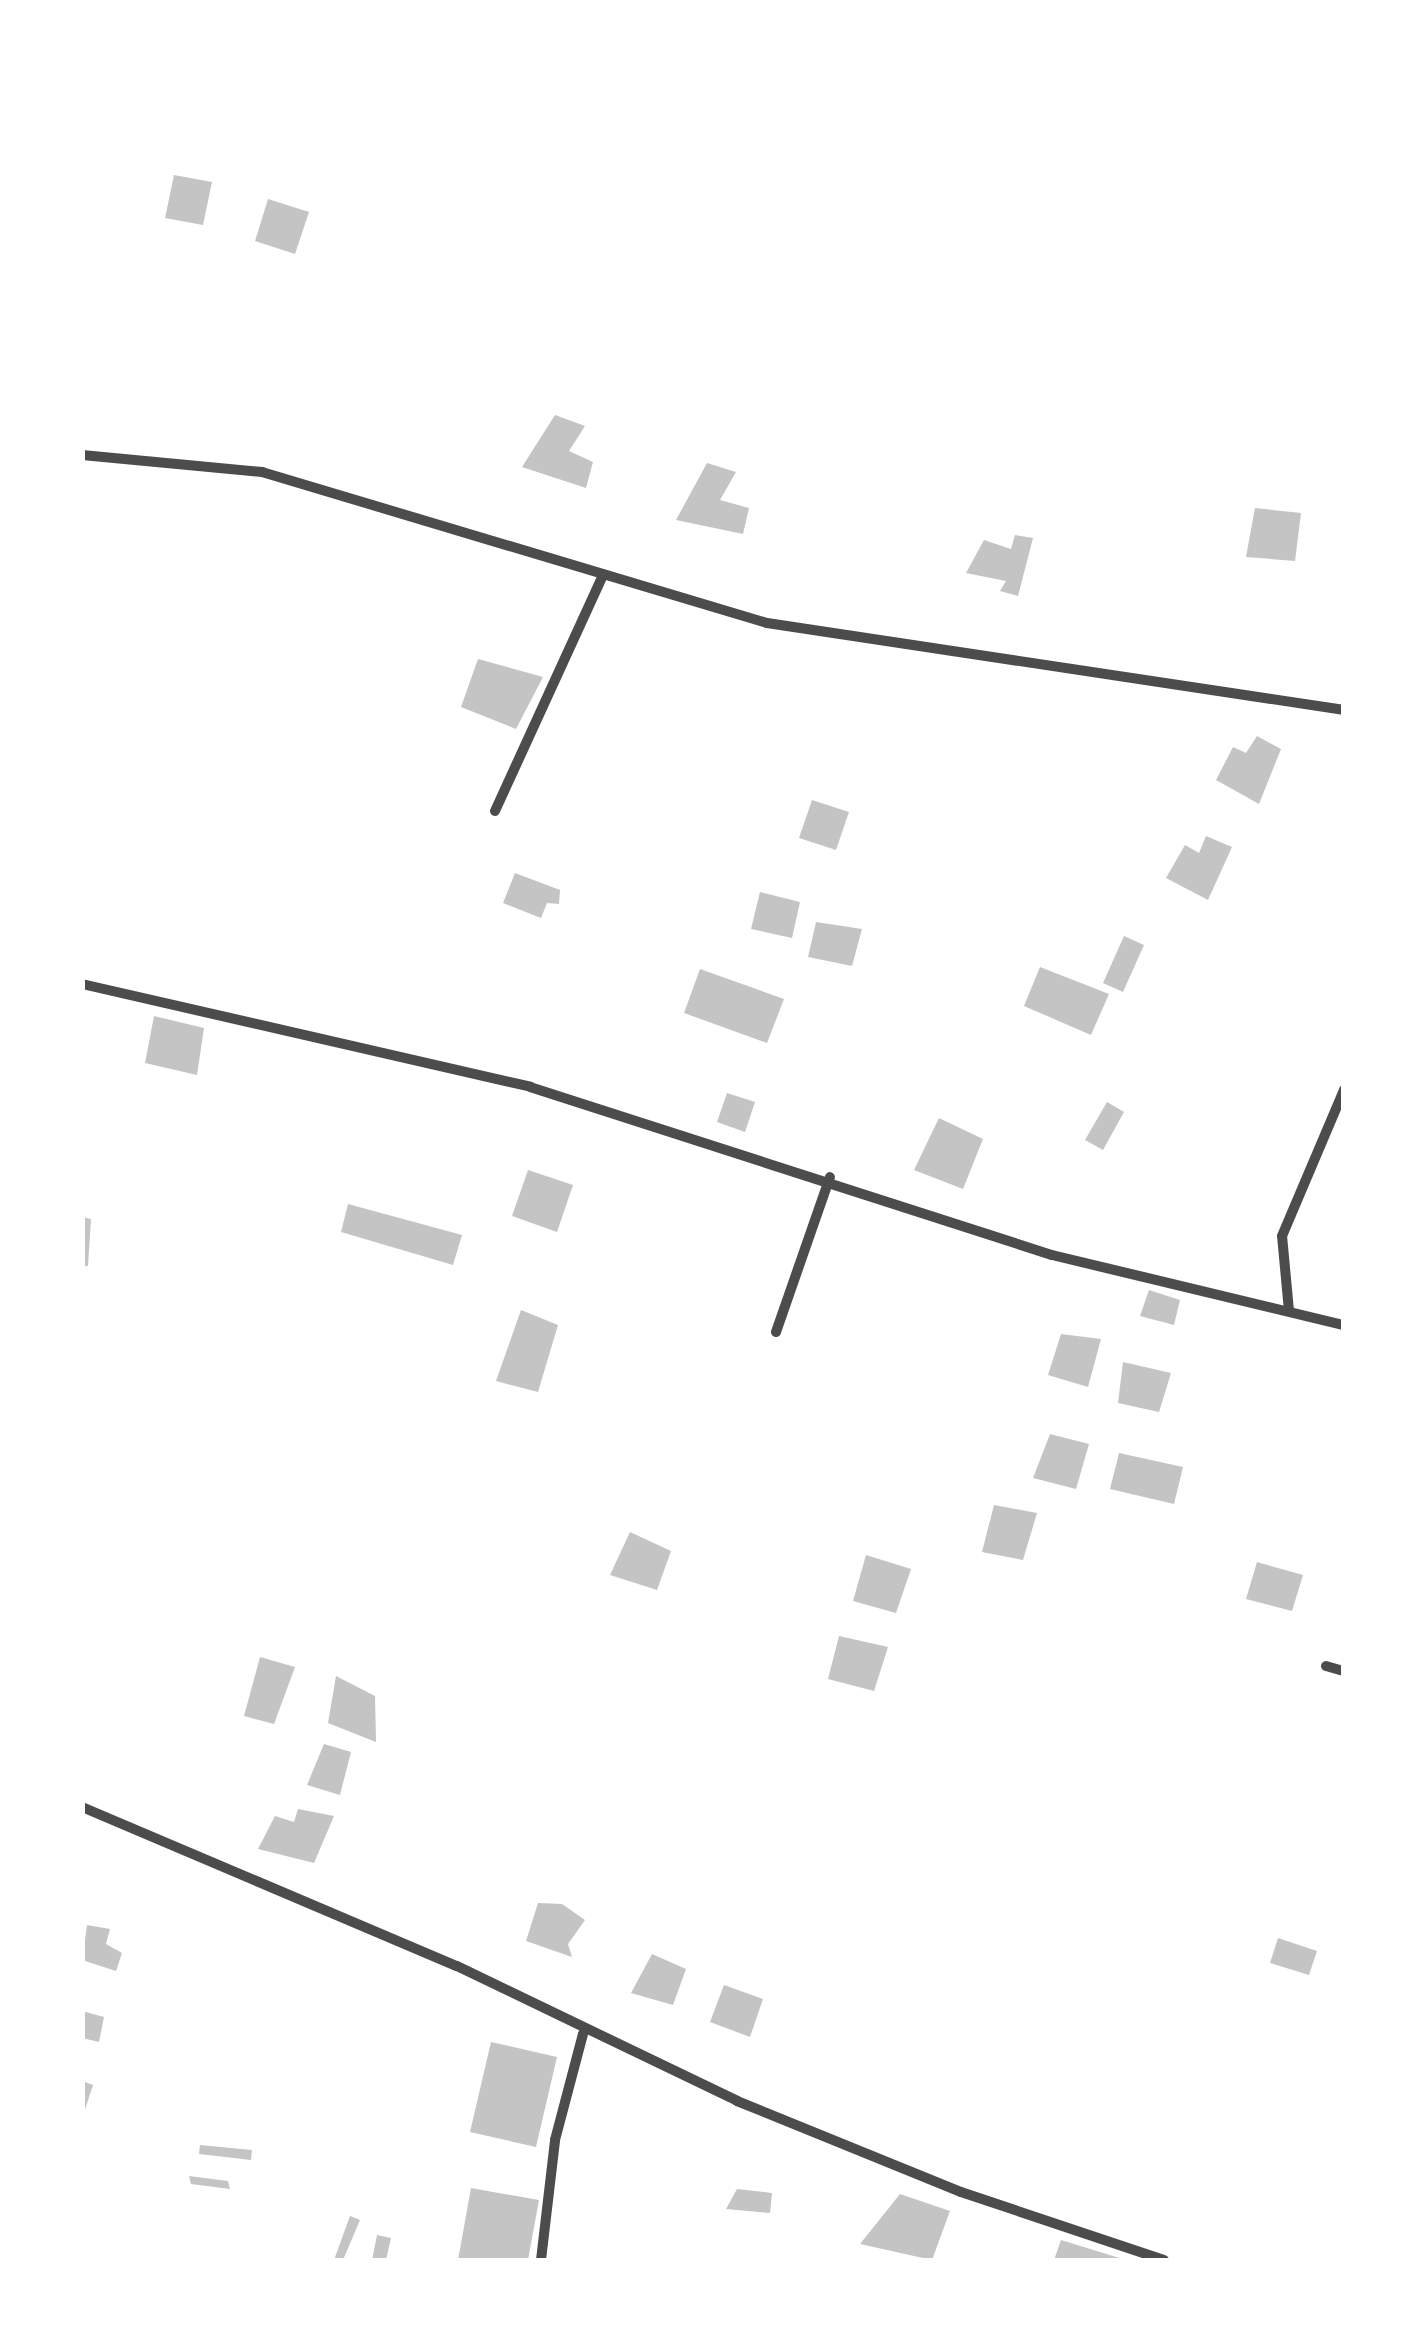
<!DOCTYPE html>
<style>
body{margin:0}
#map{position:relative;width:1426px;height:2343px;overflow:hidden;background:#fff;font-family:Quicksand,sans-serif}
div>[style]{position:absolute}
.building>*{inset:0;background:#c4c4c4}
.minor>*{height:10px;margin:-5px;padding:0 5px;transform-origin:5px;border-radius:5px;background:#4c4c4c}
span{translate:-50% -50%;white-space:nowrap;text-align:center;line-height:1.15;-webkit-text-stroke:8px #fff;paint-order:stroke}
.frame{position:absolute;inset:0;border:85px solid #fff;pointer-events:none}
</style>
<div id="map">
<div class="building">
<i style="clip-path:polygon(174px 175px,212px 182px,203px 225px,165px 218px)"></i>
<i style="clip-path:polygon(268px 199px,309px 212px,295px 254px,255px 241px)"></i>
<i style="clip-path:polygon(555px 415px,585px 426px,569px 451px,593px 462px,586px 488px,522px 467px)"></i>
<i style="clip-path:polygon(707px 463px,736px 472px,720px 500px,749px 508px,743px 534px,676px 520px)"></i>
<i style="clip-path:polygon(1255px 508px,1301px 513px,1295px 561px,1246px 557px)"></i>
<i style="clip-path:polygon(1015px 535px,1033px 538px,1018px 596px,1000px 591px,1006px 581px,966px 573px,984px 540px,1011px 549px)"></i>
<i style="clip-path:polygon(478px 659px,543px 677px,516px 729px,461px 707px)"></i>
<i style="clip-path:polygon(1257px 736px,1281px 749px,1259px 804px,1216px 780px,1233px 747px,1246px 753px)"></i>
<i style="clip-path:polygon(812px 800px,849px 812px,836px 850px,799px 838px)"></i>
<i style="clip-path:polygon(1206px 836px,1232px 847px,1208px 900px,1166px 878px,1185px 845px,1199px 853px)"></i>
<i style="clip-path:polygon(515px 873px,560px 890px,559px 904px,547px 903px,541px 918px,503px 903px)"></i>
<i style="clip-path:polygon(760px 892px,800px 902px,792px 938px,751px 929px)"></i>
<i style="clip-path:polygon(816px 922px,862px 929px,852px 966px,808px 957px)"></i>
<i style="clip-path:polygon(1124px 936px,1144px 945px,1123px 992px,1103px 983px)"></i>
<i style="clip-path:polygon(1040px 967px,1109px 994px,1091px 1035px,1024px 1006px)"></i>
<i style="clip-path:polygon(700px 969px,784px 999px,767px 1043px,684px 1013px)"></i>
<i style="clip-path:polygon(154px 1016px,204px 1028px,197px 1075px,145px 1063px)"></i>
<i style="clip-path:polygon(727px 1093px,755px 1102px,745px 1132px,717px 1122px)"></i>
<i style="clip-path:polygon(1107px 1102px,1124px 1112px,1103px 1150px,1085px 1140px)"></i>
<i style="clip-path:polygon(939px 1118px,983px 1139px,963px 1189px,914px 1170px)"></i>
<i style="clip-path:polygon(528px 1170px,573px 1185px,557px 1232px,512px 1216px)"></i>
<i style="clip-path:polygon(348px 1204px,462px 1235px,453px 1265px,341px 1232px)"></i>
<i style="clip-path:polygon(82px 1217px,91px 1219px,88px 1266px,82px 1266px)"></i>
<i style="clip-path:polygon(1149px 1290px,1180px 1300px,1174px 1325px,1140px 1316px)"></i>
<i style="clip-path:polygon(521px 1310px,558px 1325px,538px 1392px,496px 1381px)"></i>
<i style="clip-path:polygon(1061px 1334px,1101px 1339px,1088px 1387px,1048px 1375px)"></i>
<i style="clip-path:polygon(1123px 1362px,1171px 1373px,1159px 1412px,1118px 1403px)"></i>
<i style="clip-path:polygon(1050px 1434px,1089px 1444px,1076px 1489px,1033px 1478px)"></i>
<i style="clip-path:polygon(1119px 1453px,1183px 1467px,1174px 1504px,1110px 1489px)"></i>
<i style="clip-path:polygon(994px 1505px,1037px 1513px,1023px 1560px,982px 1552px)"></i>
<i style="clip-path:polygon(630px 1532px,671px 1551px,657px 1590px,610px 1575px)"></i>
<i style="clip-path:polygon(866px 1555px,911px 1569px,896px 1613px,853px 1601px)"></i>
<i style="clip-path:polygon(1257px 1562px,1303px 1575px,1292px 1611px,1246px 1599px)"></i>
<i style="clip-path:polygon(839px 1636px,888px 1647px,874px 1691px,828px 1679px)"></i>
<i style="clip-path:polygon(260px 1657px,295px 1667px,274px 1724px,244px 1716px)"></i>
<i style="clip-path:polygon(336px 1676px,375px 1696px,376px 1742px,328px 1723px)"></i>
<i style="clip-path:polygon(324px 1744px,351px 1752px,340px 1795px,307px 1785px)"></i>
<i style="clip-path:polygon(298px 1809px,334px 1816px,314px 1863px,258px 1849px,275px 1816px,294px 1822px)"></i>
<i style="clip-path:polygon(538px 1903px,562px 1904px,585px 1920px,568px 1944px,572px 1957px,526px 1941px)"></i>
<i style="clip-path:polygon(87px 1925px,110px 1929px,106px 1944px,122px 1953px,116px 1971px,82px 1960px)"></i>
<i style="clip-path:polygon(1278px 1938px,1317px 1951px,1309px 1975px,1270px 1963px)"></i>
<i style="clip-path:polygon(652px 1954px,686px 1969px,673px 2005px,631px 1993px)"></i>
<i style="clip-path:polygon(724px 1985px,763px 1999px,750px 2037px,710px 2022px)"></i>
<i style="clip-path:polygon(82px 2011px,104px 2017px,99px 2042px,82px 2038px)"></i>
<i style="clip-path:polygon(491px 2042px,557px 2057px,536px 2147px,470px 2132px)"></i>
<i style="clip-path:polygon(82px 2081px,93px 2085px,83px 2116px,82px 2116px)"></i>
<i style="clip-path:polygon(200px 2145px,252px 2150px,251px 2160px,199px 2154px)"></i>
<i style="clip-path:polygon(189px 2176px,228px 2181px,230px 2189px,191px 2184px)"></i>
<i style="clip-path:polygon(471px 2188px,539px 2200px,528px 2260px,458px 2260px)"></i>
<i style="clip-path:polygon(737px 2189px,772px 2193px,770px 2213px,726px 2209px)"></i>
<i style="clip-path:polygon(900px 2194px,950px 2211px,932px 2260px,860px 2244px)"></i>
<i style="clip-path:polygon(350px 2216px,360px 2220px,343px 2260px,334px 2260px)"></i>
<i style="clip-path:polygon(377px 2235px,391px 2238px,386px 2260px,372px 2260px)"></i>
<i style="clip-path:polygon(1061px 2240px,1126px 2260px,1054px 2260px)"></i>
</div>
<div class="minor">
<i style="left:82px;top:455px;width:181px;rotate:5.4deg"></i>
<i style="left:262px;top:472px;width:527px;rotate:16.65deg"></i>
<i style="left:767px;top:623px;width:584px;rotate:8.57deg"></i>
<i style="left:495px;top:811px;width:260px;rotate:-65.4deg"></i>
<i style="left:82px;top:984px;width:460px;rotate:12.9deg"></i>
<i style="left:530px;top:1087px;width:548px;rotate:17.84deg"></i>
<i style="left:1052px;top:1255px;width:300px;rotate:13.5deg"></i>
<i style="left:1289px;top:1311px;width:75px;rotate:-95.3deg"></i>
<i style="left:1282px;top:1236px;width:159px;rotate:-67deg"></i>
<i style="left:776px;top:1332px;width:164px;rotate:-70.8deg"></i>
<i style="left:1326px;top:1666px;width:19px;rotate:16deg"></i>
<i style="left:82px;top:1807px;width:407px;rotate:23deg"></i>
<i style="left:457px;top:1966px;width:311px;rotate:25.7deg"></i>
<i style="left:737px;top:2101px;width:242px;rotate:22.1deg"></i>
<i style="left:961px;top:2192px;width:214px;rotate:18.5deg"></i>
<i style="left:541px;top:2260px;width:121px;rotate:-83.3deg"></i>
<i style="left:555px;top:2140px;width:110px;rotate:-75.2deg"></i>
</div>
<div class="frame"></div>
</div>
